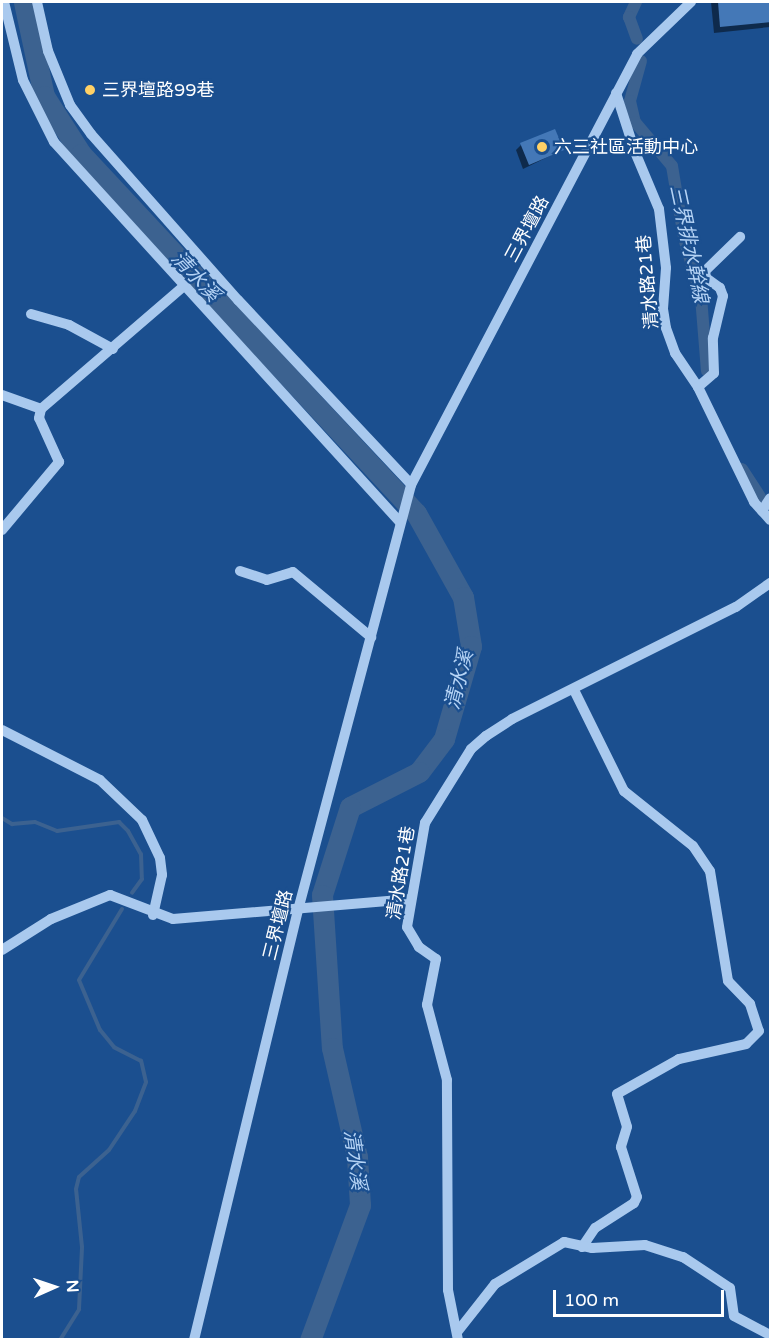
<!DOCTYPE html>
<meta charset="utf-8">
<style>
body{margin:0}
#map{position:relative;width:772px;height:1341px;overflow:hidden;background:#1b4f8f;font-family:"Varela Round","Noto Sans TC",sans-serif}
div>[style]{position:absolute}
.shadow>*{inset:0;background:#0007}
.stream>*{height:4px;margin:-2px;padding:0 2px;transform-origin:2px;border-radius:2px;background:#3c6290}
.canal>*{height:12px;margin:-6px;padding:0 6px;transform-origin:6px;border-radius:6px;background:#3c6290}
.river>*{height:21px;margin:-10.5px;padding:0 10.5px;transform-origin:10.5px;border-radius:10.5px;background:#3c6290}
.building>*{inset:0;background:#4478b7}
.minor>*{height:10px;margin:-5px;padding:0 5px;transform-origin:5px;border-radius:5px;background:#a9c9ee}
.dots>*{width:16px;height:16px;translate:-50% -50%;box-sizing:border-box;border:3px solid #1b4f8f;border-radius:50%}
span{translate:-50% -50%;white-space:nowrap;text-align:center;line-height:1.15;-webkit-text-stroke:4.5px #1b4f8f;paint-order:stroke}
.poi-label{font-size:18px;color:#fff}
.left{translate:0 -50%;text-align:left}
.street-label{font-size:18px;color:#fff}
.water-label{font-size:20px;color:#b5d3f5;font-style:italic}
.frame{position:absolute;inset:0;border:3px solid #fff;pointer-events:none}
.north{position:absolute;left:24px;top:1257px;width:60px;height:60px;-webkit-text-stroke:4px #1b4f8f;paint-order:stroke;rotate:87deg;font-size:16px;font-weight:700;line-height:24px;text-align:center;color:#fff}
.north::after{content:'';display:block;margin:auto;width:21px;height:27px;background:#fff;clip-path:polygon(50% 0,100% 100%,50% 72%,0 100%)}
.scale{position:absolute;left:553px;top:1290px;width:171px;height:27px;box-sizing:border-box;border:3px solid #fff;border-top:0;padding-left:8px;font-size:18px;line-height:21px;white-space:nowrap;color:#fff;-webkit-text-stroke:4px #1b4f8f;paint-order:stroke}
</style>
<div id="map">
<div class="shadow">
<i style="clip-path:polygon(711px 2px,770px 2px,770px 27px,714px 33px)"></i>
<i style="clip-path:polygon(521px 145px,562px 150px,523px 169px,516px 150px)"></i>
</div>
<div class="stream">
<i style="left:2px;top:818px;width:12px;rotate:31deg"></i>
<i style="left:12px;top:824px;width:23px;rotate:-5deg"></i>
<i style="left:35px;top:822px;width:24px;rotate:22deg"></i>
<i style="left:57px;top:831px;width:63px;rotate:-8.3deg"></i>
<i style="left:119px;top:822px;width:13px;rotate:45deg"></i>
<i style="left:128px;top:831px;width:26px;rotate:61deg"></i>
<i style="left:141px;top:854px;width:25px;rotate:88deg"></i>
<i style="left:142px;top:879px;width:17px;rotate:126deg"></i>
<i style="left:60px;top:1340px;width:36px;rotate:-58deg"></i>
<i style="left:79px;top:1309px;width:62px;rotate:-87.2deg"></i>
<i style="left:82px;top:1247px;width:58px;rotate:-95.9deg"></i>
<i style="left:76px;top:1189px;width:12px;rotate:-76deg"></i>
<i style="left:79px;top:1177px;width:40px;rotate:-42deg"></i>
<i style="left:109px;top:1150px;width:47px;rotate:-56.3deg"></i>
<i style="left:135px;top:1111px;width:31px;rotate:-69deg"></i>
<i style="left:146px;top:1082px;width:22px;rotate:-103deg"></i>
<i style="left:141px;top:1061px;width:30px;rotate:-153deg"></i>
<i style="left:114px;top:1047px;width:22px;rotate:-129deg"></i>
<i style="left:100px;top:1030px;width:54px;rotate:-112.8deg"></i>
<i style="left:79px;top:980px;width:83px;rotate:-58.8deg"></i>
</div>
<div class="canal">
<i style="left:636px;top:2px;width:17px;rotate:115deg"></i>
<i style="left:629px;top:17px;width:23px;rotate:70deg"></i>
<i style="left:641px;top:61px;width:41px;rotate:105.4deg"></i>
<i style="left:630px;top:101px;width:22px;rotate:77deg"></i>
<i style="left:635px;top:122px;width:57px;rotate:49.9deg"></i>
<i style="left:672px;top:166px;width:73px;rotate:80.5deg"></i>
<i style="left:684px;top:238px;width:61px;rotate:73.9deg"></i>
<i style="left:701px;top:297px;width:74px;rotate:85.4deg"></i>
<i style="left:742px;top:469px;width:33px;rotate:57deg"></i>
</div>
<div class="river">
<i style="left:24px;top:2px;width:96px;rotate:78deg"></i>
<i style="left:44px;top:96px;width:69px;rotate:57.5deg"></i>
<i style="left:81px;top:154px;width:491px;rotate:47deg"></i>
<i style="left:416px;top:513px;width:96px;rotate:60.8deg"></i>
<i style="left:463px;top:597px;width:50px;rotate:80.7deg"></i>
<i style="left:471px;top:646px;width:97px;rotate:106.2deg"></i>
<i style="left:444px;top:739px;width:41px;rotate:127.1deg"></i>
<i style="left:419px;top:772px;width:77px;rotate:153.1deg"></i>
<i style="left:350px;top:807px;width:92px;rotate:107.7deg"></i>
<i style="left:322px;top:895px;width:153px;rotate:86.3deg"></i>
<i style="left:332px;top:1048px;width:112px;rotate:77.1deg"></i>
<i style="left:357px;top:1157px;width:48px;rotate:86.4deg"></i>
<i style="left:360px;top:1205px;width:144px;rotate:110.3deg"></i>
</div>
<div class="building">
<i style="clip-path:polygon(718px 2px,771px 2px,771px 22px,720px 27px)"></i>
<i style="clip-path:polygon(555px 129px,564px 150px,529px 165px,520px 143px)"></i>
</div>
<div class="minor">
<i style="left:4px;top:2px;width:80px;rotate:76.3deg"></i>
<i style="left:23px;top:80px;width:69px;rotate:63.4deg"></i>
<i style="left:54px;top:142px;width:513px;rotate:47.69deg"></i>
<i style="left:37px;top:2px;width:50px;rotate:77.3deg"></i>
<i style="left:48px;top:51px;width:58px;rotate:67.8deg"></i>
<i style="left:70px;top:105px;width:36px;rotate:54deg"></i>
<i style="left:91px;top:134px;width:222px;rotate:48.5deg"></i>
<i style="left:238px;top:300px;width:253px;rotate:46.8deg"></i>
<i style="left:616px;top:93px;width:62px;rotate:72.1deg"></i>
<i style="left:635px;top:152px;width:62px;rotate:67.2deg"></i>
<i style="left:659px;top:209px;width:59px;rotate:83.2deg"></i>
<i style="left:666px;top:268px;width:41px;rotate:94.2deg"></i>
<i style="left:663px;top:309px;width:19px;rotate:81deg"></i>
<i style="left:666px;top:328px;width:27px;rotate:70deg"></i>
<i style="left:675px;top:353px;width:41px;rotate:55.9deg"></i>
<i style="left:698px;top:387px;width:128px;rotate:64deg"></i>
<i style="left:754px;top:502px;width:24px;rotate:48deg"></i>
<i style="left:31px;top:314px;width:40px;rotate:16deg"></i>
<i style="left:69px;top:325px;width:50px;rotate:28.6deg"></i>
<i style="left:698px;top:387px;width:21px;rotate:-41deg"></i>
<i style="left:714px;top:373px;width:35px;rotate:-92deg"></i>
<i style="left:713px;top:338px;width:43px;rotate:-76.6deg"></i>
<i style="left:723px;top:296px;width:9px;rotate:-111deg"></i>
<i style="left:720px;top:288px;width:17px;rotate:-144deg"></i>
<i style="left:706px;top:278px;width:7px;rotate:-98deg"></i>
<i style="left:705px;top:271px;width:49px;rotate:-44.2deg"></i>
<i style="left:2px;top:395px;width:41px;rotate:19.7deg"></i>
<i style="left:762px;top:511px;width:15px;rotate:-58deg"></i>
<i style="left:2px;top:530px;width:89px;rotate:-50deg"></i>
<i style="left:59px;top:462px;width:48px;rotate:-114.4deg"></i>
<i style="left:39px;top:418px;width:9px;rotate:-77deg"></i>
<i style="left:41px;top:409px;width:187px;rotate:-40.7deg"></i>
<i style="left:240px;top:571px;width:28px;rotate:18deg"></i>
<i style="left:267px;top:580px;width:27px;rotate:-17deg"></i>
<i style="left:293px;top:572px;width:102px;rotate:39.8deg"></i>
<i style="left:574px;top:690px;width:113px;rotate:63.7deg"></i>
<i style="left:624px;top:791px;width:88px;rotate:38.6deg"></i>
<i style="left:693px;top:846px;width:30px;rotate:56deg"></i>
<i style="left:710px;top:871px;width:111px;rotate:80.7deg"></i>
<i style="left:728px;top:981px;width:32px;rotate:46deg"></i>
<i style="left:750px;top:1004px;width:28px;rotate:72deg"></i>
<i style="left:759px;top:1031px;width:18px;rotate:135deg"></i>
<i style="left:746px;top:1044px;width:69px;rotate:167.4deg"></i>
<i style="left:679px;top:1059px;width:71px;rotate:150.6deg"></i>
<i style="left:617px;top:1094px;width:34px;rotate:73deg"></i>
<i style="left:627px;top:1127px;width:21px;rotate:107deg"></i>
<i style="left:621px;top:1147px;width:52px;rotate:72.3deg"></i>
<i style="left:637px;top:1197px;width:7px;rotate:117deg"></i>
<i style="left:634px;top:1203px;width:46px;rotate:147.3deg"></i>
<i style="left:595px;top:1228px;width:23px;rotate:124deg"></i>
<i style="left:2px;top:730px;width:110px;rotate:27deg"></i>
<i style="left:100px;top:780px;width:58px;rotate:43.6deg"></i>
<i style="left:142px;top:820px;width:42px;rotate:64.7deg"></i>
<i style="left:160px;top:858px;width:17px;rotate:83deg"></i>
<i style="left:162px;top:875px;width:41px;rotate:102.7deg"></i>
<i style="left:2px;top:950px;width:58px;rotate:-32.3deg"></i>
<i style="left:51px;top:919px;width:64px;rotate:-22.1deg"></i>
<i style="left:110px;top:895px;width:67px;rotate:20.9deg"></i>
<i style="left:173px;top:919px;width:239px;rotate:-4.8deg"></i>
<i style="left:458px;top:1331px;width:60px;rotate:-51.8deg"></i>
<i style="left:495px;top:1284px;width:81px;rotate:-31.3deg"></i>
<i style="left:564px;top:1242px;width:29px;rotate:12deg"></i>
<i style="left:592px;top:1248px;width:53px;rotate:-3.2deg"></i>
<i style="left:645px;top:1245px;width:40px;rotate:18deg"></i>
<i style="left:683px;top:1257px;width:56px;rotate:33.4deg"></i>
<i style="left:730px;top:1288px;width:28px;rotate:82deg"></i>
<i style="left:734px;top:1316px;width:41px;rotate:27.8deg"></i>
<i style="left:194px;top:1340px;width:442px;rotate:-76.4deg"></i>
<i style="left:298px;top:910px;width:440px;rotate:-75.1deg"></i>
<i style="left:411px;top:485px;width:487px;rotate:-62.3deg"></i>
<i style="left:637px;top:54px;width:75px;rotate:-43.9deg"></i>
<i style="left:458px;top:1340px;width:51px;rotate:-101.3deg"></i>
<i style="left:448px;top:1290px;width:210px;rotate:-90.3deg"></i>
<i style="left:447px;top:1080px;width:78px;rotate:-104.9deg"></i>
<i style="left:427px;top:1005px;width:47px;rotate:-78.9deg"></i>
<i style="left:436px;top:959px;width:21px;rotate:-145deg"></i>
<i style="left:419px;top:947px;width:23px;rotate:-121deg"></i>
<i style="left:407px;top:927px;width:106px;rotate:-80.2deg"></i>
<i style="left:425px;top:823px;width:87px;rotate:-58.1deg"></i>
<i style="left:471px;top:749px;width:20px;rotate:-41deg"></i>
<i style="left:486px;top:736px;width:31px;rotate:-33deg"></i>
<i style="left:512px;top:719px;width:250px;rotate:-26.6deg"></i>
<i style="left:736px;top:607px;width:42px;rotate:-35.2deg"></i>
</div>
<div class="dots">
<i style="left:90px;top:90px;background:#ffd166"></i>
<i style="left:542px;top:147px;background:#ffd166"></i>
</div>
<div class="poi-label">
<span class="left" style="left:102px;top:90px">三界壇路99巷</span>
<span class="left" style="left:554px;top:147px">六三社區活動中心</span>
</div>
<div class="street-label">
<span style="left:527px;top:229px;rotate:-62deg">三界壇路</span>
<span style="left:648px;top:282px;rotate:-95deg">清水路21巷</span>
<span style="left:401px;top:873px;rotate:-81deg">清水路21巷</span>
<span style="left:278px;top:925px;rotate:-76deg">三界壇路</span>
</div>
<div class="water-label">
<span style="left:688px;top:244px;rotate:78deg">三界排水幹線</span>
<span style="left:195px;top:277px;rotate:47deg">清水溪</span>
<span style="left:460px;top:680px;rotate:-76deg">清水溪</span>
<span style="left:354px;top:1160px;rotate:82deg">清水溪</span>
</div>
<div class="frame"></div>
<div class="north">N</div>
<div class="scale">100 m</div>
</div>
